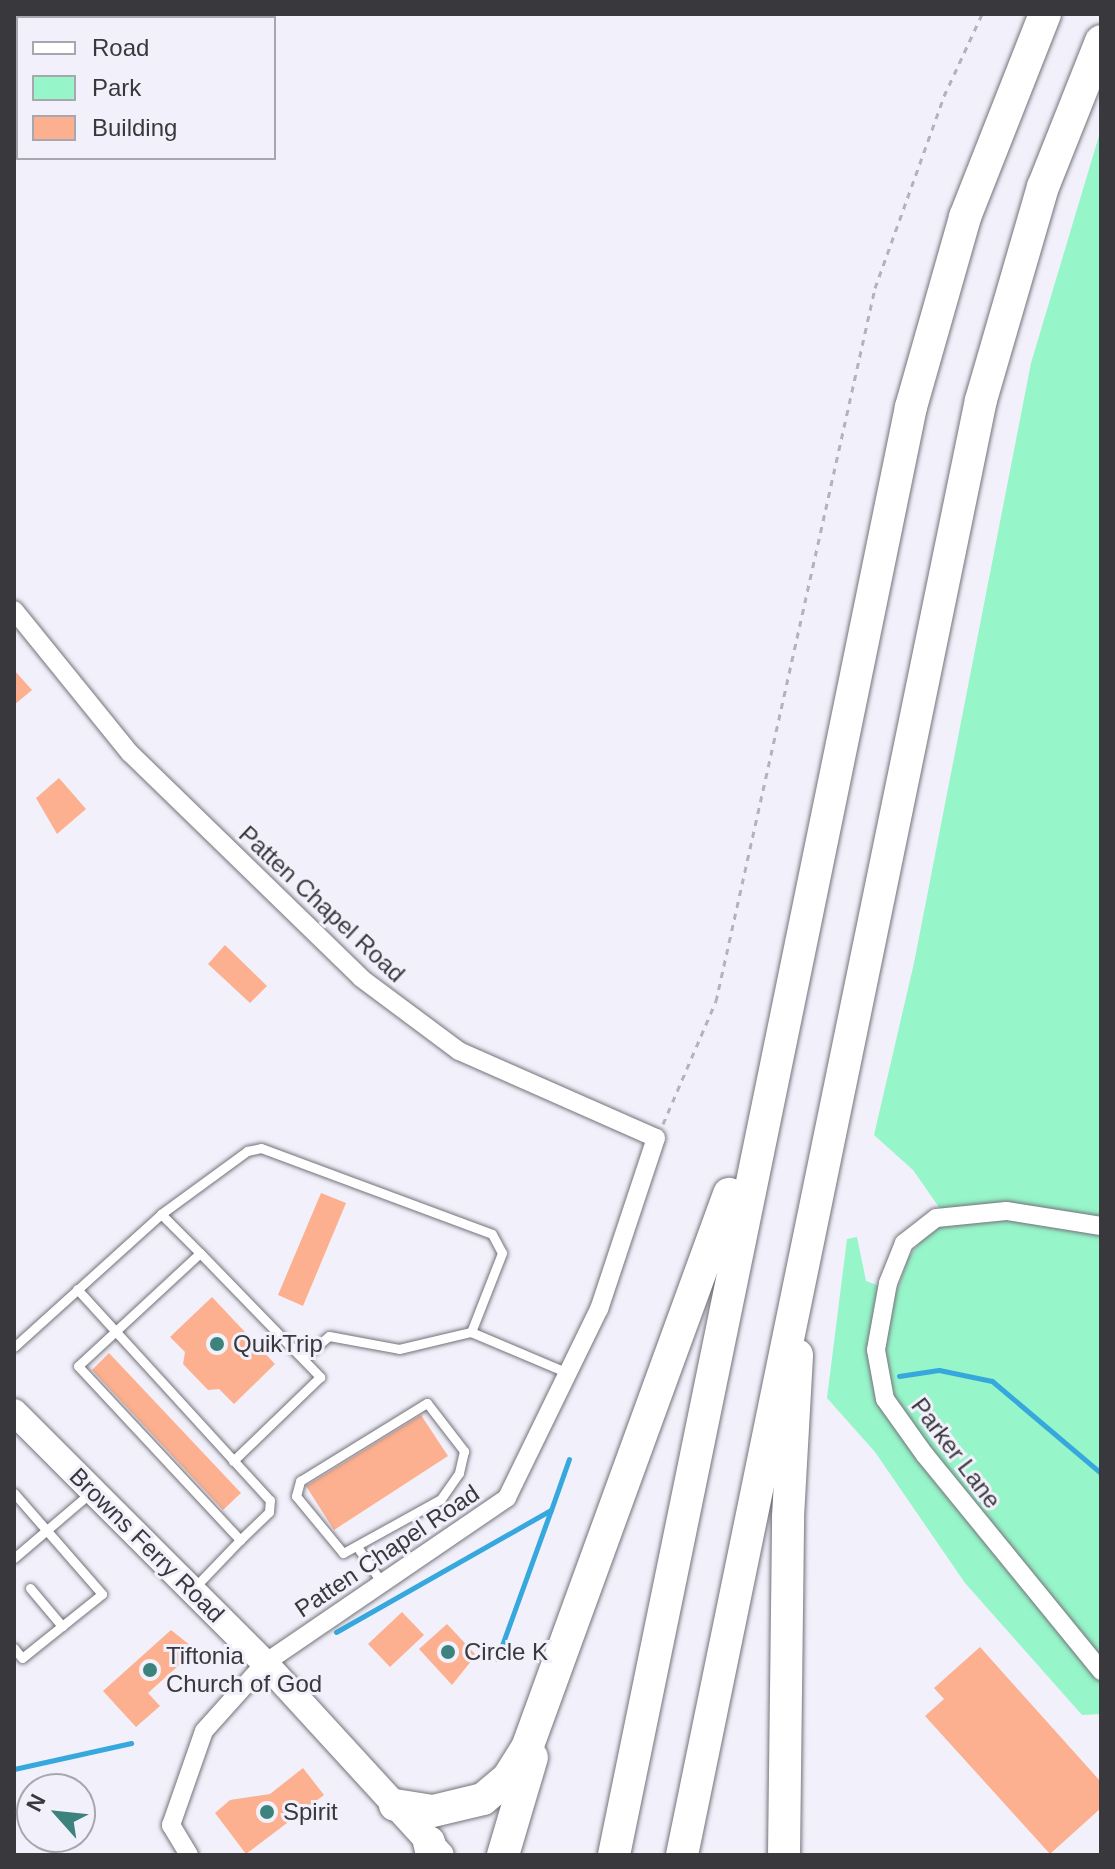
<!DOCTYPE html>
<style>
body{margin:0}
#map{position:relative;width:1115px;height:1869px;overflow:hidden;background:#f2f1fb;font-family:Arial,sans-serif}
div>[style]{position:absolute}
.green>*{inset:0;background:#96f5c9}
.stream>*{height:5px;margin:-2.5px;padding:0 2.5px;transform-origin:2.5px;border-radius:2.5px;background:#37a8dd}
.building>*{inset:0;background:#fcb08f}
.path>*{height:3px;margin-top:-1.5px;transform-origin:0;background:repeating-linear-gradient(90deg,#b4b3bb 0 6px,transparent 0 12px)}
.roads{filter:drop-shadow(0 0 2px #73727a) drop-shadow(0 0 2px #73727a)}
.lane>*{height:9px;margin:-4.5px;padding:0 4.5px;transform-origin:4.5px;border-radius:4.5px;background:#fff}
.street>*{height:18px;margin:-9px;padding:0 9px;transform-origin:9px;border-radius:9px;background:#fff}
.secondary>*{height:26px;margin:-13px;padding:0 13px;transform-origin:13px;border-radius:13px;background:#fff}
.highway>*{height:32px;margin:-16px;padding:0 16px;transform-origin:16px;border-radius:16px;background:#fff}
.dots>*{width:22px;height:22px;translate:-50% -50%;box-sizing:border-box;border:4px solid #f2f1fb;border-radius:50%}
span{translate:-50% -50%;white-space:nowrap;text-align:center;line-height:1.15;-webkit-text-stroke:6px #f2f1fb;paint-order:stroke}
.street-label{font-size:24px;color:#39383c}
.poi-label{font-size:24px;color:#39383c}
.left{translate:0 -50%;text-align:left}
.frame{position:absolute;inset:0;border:16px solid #39383c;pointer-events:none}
.legend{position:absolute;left:16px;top:16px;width:260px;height:144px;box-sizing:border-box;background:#f2f1fb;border:2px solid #a8a7af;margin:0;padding:10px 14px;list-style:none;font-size:24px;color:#39383c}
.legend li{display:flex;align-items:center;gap:16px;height:40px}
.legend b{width:40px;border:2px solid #a8a7af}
.north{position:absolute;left:16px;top:1773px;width:80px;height:80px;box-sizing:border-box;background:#f2f1fb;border:2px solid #a8a7af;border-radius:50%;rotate:297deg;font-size:22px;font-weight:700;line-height:32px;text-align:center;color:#39383c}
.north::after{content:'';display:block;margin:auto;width:28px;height:36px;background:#3c837e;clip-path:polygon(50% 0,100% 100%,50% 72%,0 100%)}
</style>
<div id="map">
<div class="green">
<i style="clip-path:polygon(1101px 129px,1101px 1714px,1082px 1715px,965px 1583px,875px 1452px,827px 1398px,847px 1239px,857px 1237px,866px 1281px,896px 1292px,909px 1256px,943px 1213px,913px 1170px,874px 1135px,914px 963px,1031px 363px)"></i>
</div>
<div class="stream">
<i style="left:75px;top:18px;width:6px;rotate:-39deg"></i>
<i style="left:14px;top:76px;width:5px;rotate:-37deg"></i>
<i style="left:899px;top:1376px;width:40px;rotate:-8.5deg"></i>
<i style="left:939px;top:1370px;width:54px;rotate:11.7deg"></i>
<i style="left:992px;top:1381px;width:143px;rotate:40.2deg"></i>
<i style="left:336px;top:1632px;width:247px;rotate:-29.6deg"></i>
<i style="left:551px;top:1510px;width:54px;rotate:-70.6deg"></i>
<i style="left:497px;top:1659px;width:158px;rotate:-70.1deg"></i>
<i style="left:14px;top:1769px;width:120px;rotate:-12.5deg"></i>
</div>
<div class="building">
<i style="clip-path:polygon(14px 670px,32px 690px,14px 705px)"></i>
<i style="clip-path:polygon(59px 778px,86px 809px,57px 834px,36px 798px)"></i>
<i style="clip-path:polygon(225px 945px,267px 986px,250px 1003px,208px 964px)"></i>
<i style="clip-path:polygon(321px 1193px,346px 1203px,303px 1306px,278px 1295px)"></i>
<i style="clip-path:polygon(212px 1297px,275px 1364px,234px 1404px,219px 1389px,208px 1390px,183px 1364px,185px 1352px,170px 1337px)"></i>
<i style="clip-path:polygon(109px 1353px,241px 1493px,223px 1510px,92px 1370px)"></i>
<i style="clip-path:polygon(421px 1415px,448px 1456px,334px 1530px,306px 1486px)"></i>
<i style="clip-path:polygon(402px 1612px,424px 1635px,390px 1667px,368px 1644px)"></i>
<i style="clip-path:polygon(447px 1624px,476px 1655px,452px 1685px,419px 1649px)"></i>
<i style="clip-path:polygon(171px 1630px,196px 1650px,148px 1693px,160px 1706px,136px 1727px,103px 1691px)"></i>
<i style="clip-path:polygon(980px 1647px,1101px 1782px,1101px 1808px,1050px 1854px,925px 1716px,944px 1699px,934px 1688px)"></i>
<i style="clip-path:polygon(303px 1768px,324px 1795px,246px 1854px,215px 1813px,230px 1800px,270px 1794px)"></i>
</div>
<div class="path">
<i style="left:663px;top:1124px;width:134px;rotate:-66.7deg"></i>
<i style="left:716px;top:1001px;width:731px;rotate:-77.43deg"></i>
<i style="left:875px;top:288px;width:204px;rotate:-70.2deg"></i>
<i style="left:944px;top:96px;width:90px;rotate:-65.1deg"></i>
</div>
<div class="roads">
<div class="lane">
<i style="left:161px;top:1214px;width:107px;rotate:-36.2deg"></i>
<i style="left:247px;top:1151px;width:14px;rotate:-12deg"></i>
<i style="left:261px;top:1148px;width:246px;rotate:20.4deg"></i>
<i style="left:492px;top:1234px;width:21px;rotate:62deg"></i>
<i style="left:502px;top:1253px;width:85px;rotate:111.4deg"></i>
<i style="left:200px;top:1253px;width:173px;rotate:45.9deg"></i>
<i style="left:320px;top:1377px;width:121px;rotate:136deg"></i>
<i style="left:77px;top:1289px;width:286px;rotate:47.6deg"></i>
<i style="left:270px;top:1500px;width:12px;rotate:95deg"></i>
<i style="left:269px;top:1512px;width:40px;rotate:136deg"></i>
<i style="left:14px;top:1347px;width:198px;rotate:-42.1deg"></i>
<i style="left:161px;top:1214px;width:55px;rotate:45deg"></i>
<i style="left:200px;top:1253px;width:166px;rotate:137.2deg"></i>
<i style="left:78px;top:1366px;width:238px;rotate:47deg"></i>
<i style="left:240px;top:1540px;width:66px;rotate:133.8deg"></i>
<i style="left:305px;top:1356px;width:31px;rotate:-40deg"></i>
<i style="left:329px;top:1336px;width:71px;rotate:10.5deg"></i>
<i style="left:399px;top:1349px;width:74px;rotate:-13.3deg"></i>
<i style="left:471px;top:1332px;width:105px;rotate:22.9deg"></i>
<i style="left:427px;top:1403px;width:61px;rotate:52.4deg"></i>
<i style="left:464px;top:1451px;width:23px;rotate:103deg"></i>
<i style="left:459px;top:1473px;width:32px;rotate:125deg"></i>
<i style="left:441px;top:1499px;width:112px;rotate:151.1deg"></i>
<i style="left:343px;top:1553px;width:74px;rotate:-129.5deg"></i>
<i style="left:296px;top:1496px;width:16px;rotate:-75deg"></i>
<i style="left:300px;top:1481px;width:149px;rotate:-31.6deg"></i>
<i style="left:14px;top:1493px;width:134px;rotate:48.9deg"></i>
<i style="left:102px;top:1594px;width:102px;rotate:141.3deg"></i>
<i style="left:22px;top:1658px;width:13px;rotate:-129deg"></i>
<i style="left:358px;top:1548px;width:42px;rotate:55.6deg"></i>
<i style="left:14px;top:1558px;width:100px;rotate:-40.5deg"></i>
<i style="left:30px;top:1588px;width:50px;rotate:49.9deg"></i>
</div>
<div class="street">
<i style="left:14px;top:610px;width:184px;rotate:51deg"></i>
<i style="left:130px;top:753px;width:322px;rotate:44.2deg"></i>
<i style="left:361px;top:978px;width:122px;rotate:36.7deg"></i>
<i style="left:459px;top:1051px;width:215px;rotate:23.8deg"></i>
<i style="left:656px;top:1138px;width:180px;rotate:108.4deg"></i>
<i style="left:599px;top:1309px;width:210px;rotate:116deg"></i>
<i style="left:507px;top:1498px;width:293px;rotate:145.7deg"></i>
<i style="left:265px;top:1663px;width:91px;rotate:131.9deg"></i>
<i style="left:204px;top:1731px;width:100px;rotate:109.3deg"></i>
<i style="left:171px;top:1825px;width:35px;rotate:59deg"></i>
<i style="left:1101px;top:1226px;width:96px;rotate:-171deg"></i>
<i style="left:1006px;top:1211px;width:70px;rotate:174.3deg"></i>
<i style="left:936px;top:1218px;width:41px;rotate:142deg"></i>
<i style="left:904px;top:1243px;width:43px;rotate:111.8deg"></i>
<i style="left:888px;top:1283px;width:68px;rotate:100.2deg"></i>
<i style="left:876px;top:1350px;width:50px;rotate:79.6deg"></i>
<i style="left:885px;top:1399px;width:69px;rotate:54.5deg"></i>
<i style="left:925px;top:1455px;width:279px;rotate:50.8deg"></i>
</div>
<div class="secondary">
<i style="left:14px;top:1412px;width:355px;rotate:45deg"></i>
<i style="left:265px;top:1663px;width:260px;rotate:47.5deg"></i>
</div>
<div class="highway">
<i style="left:395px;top:1805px;width:38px;rotate:9deg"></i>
<i style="left:433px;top:1811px;width:51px;rotate:-13.5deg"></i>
<i style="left:483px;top:1799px;width:33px;rotate:-40deg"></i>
<i style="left:508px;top:1778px;width:36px;rotate:-58deg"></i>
<i style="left:527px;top:1748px;width:590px;rotate:-69.97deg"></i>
<i style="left:429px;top:1842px;width:13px;rotate:77deg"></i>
<i style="left:503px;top:1855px;width:102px;rotate:-73.5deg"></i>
<i style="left:614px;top:1855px;width:1478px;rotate:-78.41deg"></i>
<i style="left:911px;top:407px;width:198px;rotate:-74.1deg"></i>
<i style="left:965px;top:217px;width:218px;rotate:-68.5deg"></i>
<i style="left:682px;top:1855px;width:1485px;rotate:-78.39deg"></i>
<i style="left:981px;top:400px;width:222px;rotate:-73.8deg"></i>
<i style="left:1043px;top:187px;width:157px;rotate:-68.3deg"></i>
<i style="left:784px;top:1855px;width:338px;rotate:-89.3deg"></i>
<i style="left:788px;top:1517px;width:162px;rotate:-86.8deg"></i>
</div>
</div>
<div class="dots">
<i style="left:217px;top:1344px;background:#3c837e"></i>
<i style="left:448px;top:1652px;background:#3c837e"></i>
<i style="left:150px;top:1670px;background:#3c837e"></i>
<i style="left:267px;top:1812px;background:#3c837e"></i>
</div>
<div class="street-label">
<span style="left:322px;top:904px;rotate:43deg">Patten Chapel Road</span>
<span style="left:956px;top:1453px;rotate:53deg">Parker Lane</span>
<span style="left:147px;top:1545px;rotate:45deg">Browns Ferry Road</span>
<span style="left:387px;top:1551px;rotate:-34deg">Patten Chapel Road</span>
</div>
<div class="poi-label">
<span class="left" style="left:233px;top:1344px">QuikTrip</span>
<span class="left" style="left:464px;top:1652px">Circle K</span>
<span class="left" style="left:166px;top:1670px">Tiftonia<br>Church of God</span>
<span class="left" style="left:283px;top:1812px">Spirit</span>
</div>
<div class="frame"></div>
<ul class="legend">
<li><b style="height:10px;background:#fff"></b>Road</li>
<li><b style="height:22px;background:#96f5c9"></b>Park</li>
<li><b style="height:22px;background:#fcb08f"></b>Building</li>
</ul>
<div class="north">N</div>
</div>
